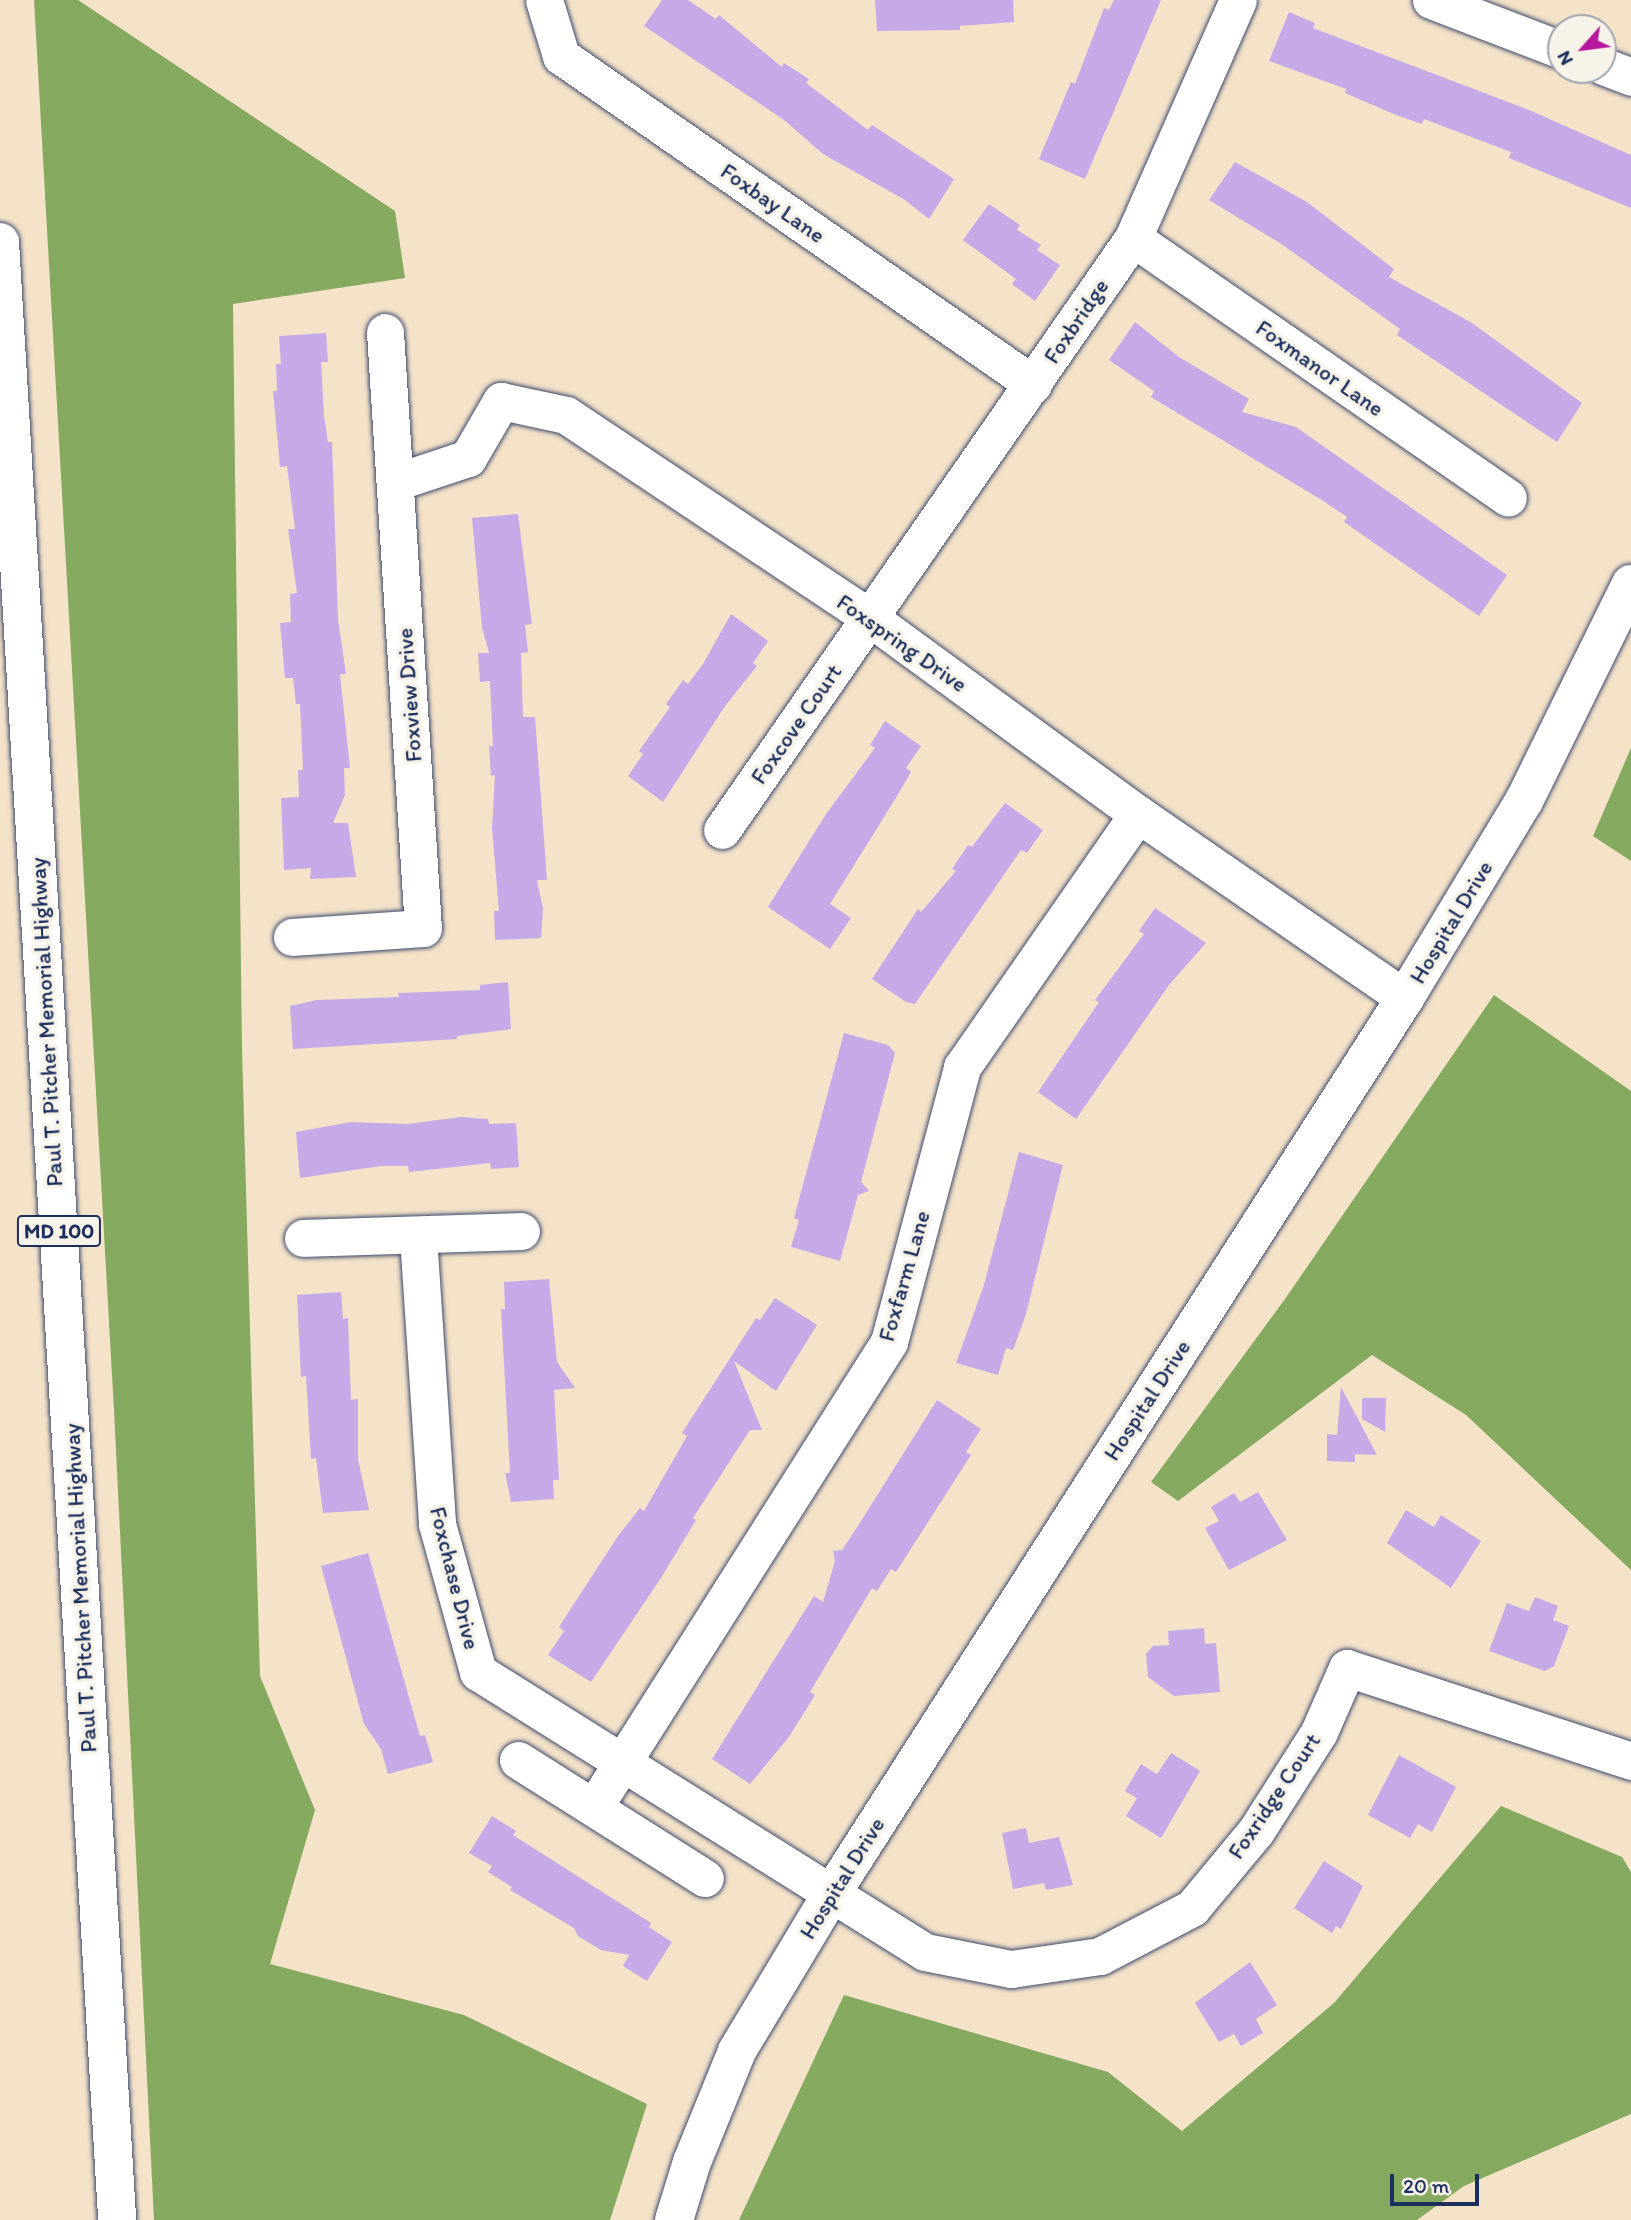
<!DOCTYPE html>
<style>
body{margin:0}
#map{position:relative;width:1631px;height:2220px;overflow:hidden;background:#f4e2c9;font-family:Itim,sans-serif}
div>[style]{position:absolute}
.forest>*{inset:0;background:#85a95e}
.building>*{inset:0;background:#c6aae7}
.roads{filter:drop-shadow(0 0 2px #3c4a6e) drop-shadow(0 0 2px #3c4a6e)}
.minor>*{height:37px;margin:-18.5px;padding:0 18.5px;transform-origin:18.5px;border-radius:18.5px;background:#fff}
.tertiary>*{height:38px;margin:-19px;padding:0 19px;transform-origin:19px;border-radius:19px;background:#fff}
.motorway>*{height:38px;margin:-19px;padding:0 19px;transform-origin:19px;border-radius:19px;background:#fff}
span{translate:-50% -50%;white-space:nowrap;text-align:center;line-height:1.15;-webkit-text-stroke:7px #f7f3e8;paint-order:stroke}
.shield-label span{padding:2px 5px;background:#f7f3e8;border:2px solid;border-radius:5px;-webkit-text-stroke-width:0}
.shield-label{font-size:21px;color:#1b2f5e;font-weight:700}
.street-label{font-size:23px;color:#1b2f5e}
.north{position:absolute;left:1547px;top:14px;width:70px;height:70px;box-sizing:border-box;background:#f7f3e8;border:2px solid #9fa5b1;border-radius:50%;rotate:242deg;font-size:19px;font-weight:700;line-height:28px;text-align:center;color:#1b2f5e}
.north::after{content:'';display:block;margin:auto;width:24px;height:32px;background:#b5179e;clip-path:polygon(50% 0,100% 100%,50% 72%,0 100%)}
.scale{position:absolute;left:1390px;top:2174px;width:89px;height:32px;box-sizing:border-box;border:4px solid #1b2f5e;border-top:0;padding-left:9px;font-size:21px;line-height:24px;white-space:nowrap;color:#1b2f5e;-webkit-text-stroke:5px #f7f3e8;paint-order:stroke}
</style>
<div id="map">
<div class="forest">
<i style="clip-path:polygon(34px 0,78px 0,395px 211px,405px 278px,233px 304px,242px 1050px,260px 1676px,315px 1810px,270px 1964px,464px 2015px,647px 2104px,610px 2220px,154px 2220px,114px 1410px)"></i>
<i style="clip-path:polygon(1631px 748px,1631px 861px,1593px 836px)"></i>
<i style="clip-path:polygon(1494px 995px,1631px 1091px,1631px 1570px,1466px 1415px,1372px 1355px,1178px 1501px,1151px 1482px,1285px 1299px)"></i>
<i style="clip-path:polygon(1501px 1806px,1622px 1857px,1631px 1872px,1631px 2114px,1464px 2186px,1417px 2220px,739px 2220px,844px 1995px,1108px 2072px,1182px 2131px,1334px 2003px)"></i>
</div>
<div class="building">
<i style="clip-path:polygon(662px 0,688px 0,716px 19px,719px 15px,782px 67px,784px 63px,809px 79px,806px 83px,868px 130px,872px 125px,954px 179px,929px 219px,905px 200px,823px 154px,784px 120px,644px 26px)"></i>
<i style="clip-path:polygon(875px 0,1013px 0,1014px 22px,960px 26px,960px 30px,877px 31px)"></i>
<i style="clip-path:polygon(1114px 0,1161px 0,1085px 179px,1039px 159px,1071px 82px,1075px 84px,1104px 8px,1109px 10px)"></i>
<i style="clip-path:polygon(1289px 12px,1315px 23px,1313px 28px,1529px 110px,1631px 155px,1631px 208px,1509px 158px,1511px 152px,1424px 119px,1422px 124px,1396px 115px,1345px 93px,1346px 89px,1269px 61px)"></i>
<i style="clip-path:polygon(1235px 162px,1307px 202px,1394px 269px,1389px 277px,1472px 323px,1582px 403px,1557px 442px,1397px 335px,1400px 329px,1280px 243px,1209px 200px)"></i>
<i style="clip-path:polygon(989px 204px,1020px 225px,1017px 230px,1041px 245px,1037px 250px,1060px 265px,1035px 301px,1012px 284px,1016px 279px,963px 240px)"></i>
<i style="clip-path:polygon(1135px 322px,1179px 357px,1249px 399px,1242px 412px,1296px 427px,1507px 575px,1479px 616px,1344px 522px,1347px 517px,1325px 502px,1151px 397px,1154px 391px,1109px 360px)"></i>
<i style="clip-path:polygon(326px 333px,328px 362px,321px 362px,324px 416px,328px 442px,332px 442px,338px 619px,346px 674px,340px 674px,350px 768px,344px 768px,345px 795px,333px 823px,348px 823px,356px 877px,310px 879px,311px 868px,284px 870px,281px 798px,299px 797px,298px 770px,303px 770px,300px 704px,296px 704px,293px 678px,285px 678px,280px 623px,291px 622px,290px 594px,297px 593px,288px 529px,295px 529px,287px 466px,280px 467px,273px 391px,277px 391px,276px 364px,281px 364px,279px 336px)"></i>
<i style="clip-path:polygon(518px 514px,532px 624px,525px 625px,528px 652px,521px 653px,523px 717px,535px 717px,547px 880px,537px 880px,543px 909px,541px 938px,495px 940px,494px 911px,499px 911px,492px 828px,495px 775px,491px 776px,489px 746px,493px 746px,490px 681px,480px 682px,478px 653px,489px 653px,482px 627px,472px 518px)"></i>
<i style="clip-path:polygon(731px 614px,768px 641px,753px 663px,757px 666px,725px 706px,663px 802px,628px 776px,643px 754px,639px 751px,670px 707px,666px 704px,683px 680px,688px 684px,703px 664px)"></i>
<i style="clip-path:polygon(885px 721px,921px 746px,906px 768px,911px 772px,897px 796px,830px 904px,851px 918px,830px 949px,768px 907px,826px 814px,875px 748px,870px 745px)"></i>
<i style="clip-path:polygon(1005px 803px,1043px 830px,1027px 853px,1021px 850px,915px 1004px,906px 1002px,872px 979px,918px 909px,921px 912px,956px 871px,952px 869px,968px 845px,972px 847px)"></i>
<i style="clip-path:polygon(1155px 908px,1206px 943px,1169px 985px,1076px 1119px,1038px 1092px,1099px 1002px,1095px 1000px,1144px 934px,1139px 931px)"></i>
<i style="clip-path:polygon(508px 982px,511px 1029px,457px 1036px,457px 1039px,293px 1049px,290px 1006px,317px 1000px,399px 997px,398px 993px,480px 990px,480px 985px)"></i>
<i style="clip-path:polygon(844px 1033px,888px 1045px,895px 1053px,861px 1182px,869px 1191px,858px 1195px,840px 1261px,791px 1247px,799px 1220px,794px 1218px)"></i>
<i style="clip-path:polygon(461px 1117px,488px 1119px,489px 1124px,516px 1123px,519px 1167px,491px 1169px,490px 1163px,409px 1172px,408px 1166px,381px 1166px,300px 1178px,296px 1132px,351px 1122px,407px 1124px)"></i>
<i style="clip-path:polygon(1019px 1152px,1063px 1165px,1026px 1314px,1013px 1350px,1006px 1348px,998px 1375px,956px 1363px,984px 1285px)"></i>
<i style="clip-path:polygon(549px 1279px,557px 1362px,575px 1388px,554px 1390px,559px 1480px,553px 1480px,554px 1499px,511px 1502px,505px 1473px,510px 1473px,501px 1309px,505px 1309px,504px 1282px)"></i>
<i style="clip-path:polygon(341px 1292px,343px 1319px,348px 1318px,351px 1400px,358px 1399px,358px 1459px,369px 1510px,323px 1513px,316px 1458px,311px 1459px,306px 1376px,301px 1377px,297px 1295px)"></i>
<i style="clip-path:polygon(775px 1298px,817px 1325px,776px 1391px,734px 1361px,762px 1430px,750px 1430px,693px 1518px,696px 1520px,661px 1578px,591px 1682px,548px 1655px,564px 1631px,559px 1627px,618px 1536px,640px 1508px,644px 1511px,687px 1436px,682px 1433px,756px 1318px,760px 1320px)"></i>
<i style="clip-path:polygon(1341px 1387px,1377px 1455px,1355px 1454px,1355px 1462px,1327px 1461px,1327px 1434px,1337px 1435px)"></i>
<i style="clip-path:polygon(1362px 1398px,1386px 1398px,1385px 1432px,1362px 1419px)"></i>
<i style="clip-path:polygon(937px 1400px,981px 1429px,966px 1452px,971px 1455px,896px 1572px,891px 1569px,877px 1591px,872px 1588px,810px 1692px,815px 1695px,789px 1737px,750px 1784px,712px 1759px,814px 1596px,823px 1602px,835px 1561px,833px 1551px,842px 1550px,856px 1529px)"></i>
<i style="clip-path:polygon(1258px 1492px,1287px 1540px,1229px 1570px,1205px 1528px,1219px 1521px,1211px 1507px,1234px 1493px,1240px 1502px)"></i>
<i style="clip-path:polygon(1406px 1510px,1434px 1527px,1441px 1515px,1481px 1541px,1451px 1588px,1387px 1543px)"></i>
<i style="clip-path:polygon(368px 1553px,420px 1736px,425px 1735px,433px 1762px,388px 1774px,381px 1749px,364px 1724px,321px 1566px)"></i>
<i style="clip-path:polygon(1535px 1597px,1558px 1606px,1553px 1620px,1569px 1626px,1554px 1666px,1545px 1671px,1489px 1651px,1507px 1603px,1529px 1611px)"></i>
<i style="clip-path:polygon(1204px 1628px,1205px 1644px,1216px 1643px,1220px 1692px,1174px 1696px,1148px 1677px,1146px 1654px,1153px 1646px,1169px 1645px,1168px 1631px)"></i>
<i style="clip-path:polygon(1171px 1753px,1200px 1771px,1161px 1838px,1126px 1816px,1137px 1798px,1125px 1791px,1141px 1764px,1157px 1774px)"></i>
<i style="clip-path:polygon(1399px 1755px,1456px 1787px,1432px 1832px,1418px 1824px,1410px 1838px,1368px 1815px)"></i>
<i style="clip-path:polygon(492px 1816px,516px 1831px,513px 1835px,651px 1923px,649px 1927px,672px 1942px,647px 1981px,623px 1966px,629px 1955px,601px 1950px,578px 1936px,574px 1928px,510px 1890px,512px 1887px,488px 1872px,492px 1866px,469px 1853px)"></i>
<i style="clip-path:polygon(1026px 1828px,1029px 1843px,1059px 1837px,1073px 1885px,1046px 1890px,1044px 1883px,1013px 1889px,1002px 1833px)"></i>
<i style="clip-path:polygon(1324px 1861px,1363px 1886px,1341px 1929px,1336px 1926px,1332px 1933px,1294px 1908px)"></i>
<i style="clip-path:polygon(1250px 1962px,1277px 2005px,1256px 2019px,1263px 2033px,1241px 2046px,1234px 2034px,1219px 2042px,1195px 2003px)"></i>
</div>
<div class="roads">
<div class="minor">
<i style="left:544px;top:0;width:59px;rotate:73.1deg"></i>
<i style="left:561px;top:56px;width:575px;rotate:34.8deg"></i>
<i style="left:1431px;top:0;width:139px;rotate:21deg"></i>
<i style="left:1603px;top:66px;width:30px;rotate:21deg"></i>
<i style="left:1133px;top:238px;width:456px;rotate:34.7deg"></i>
<i style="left:396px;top:482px;width:76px;rotate:-18.4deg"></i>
<i style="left:468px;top:458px;width:66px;rotate:-59.9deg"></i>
<i style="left:501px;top:401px;width:66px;rotate:12.2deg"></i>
<i style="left:566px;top:415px;width:366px;rotate:33.7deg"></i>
<i style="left:870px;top:618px;width:332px;rotate:36.2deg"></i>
<i style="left:1138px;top:814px;width:324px;rotate:34.6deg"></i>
<i style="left:722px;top:830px;width:721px;rotate:-55.23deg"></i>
<i style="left:1133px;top:238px;width:260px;rotate:-66.2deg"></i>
<i style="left:292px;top:937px;width:131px;rotate:-3.9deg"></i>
<i style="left:423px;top:928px;width:597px;rotate:-93.65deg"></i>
<i style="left:418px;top:1236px;width:289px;rotate:86.2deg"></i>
<i style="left:437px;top:1524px;width:154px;rotate:74.5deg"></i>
<i style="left:478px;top:1672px;width:527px;rotate:32.06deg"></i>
<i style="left:925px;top:1952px;width:88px;rotate:11.2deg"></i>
<i style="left:1011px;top:1969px;width:90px;rotate:-8.3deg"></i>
<i style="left:1100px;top:1956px;width:104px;rotate:-27.6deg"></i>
<i style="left:1192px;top:1908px;width:100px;rotate:-50.3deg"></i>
<i style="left:1256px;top:1831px;width:117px;rotate:-57.5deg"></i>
<i style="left:1319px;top:1732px;width:70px;rotate:-66.4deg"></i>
<i style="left:1347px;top:1668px;width:299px;rotate:18.1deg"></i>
<i style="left:303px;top:1238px;width:218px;rotate:-1.8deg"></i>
<i style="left:518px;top:1760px;width:221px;rotate:32.3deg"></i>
<i style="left:594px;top:1807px;width:551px;rotate:-57.61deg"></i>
<i style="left:889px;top:1342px;width:285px;rotate:-75.1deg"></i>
<i style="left:962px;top:1067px;width:308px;rotate:-55.2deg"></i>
</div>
<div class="tertiary">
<i style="left:674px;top:2220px;width:61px;rotate:-72.8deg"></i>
<i style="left:692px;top:2162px;width:120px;rotate:-67.9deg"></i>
<i style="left:737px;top:2051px;width:184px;rotate:-59deg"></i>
<i style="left:832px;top:1893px;width:1063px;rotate:-57.37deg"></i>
<i style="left:1405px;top:998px;width:230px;rotate:-58.9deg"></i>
<i style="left:1524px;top:801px;width:242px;rotate:-63.8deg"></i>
</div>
<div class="motorway">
<i style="left:0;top:242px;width:1981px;rotate:86.61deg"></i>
</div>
</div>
<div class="shield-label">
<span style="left:59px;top:1231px">MD 100</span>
</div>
<div class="street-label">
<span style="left:773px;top:203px;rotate:35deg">Foxbay Lane</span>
<span style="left:1076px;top:321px;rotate:-56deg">Foxbridge</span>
<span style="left:1320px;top:368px;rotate:35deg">Foxmanor Lane</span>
<span style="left:902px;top:643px;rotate:35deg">Foxspring Drive</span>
<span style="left:409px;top:695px;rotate:-94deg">Foxview Drive</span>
<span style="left:796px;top:724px;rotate:-55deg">Foxcove Court</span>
<span style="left:1451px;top:922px;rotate:-59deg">Hospital Drive</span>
<span style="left:46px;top:1022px;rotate:-93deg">Paul T. Pitcher Memorial Highway</span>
<span style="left:904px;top:1276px;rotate:-74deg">Foxfarm Lane</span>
<span style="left:1147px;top:1400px;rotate:-57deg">Hospital Drive</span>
<span style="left:455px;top:1578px;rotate:76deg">Foxchase Drive</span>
<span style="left:80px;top:1588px;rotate:-93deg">Paul T. Pitcher Memorial Highway</span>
<span style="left:1274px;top:1796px;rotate:-56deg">Foxridge Court</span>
<span style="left:842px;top:1878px;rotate:-58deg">Hospital Drive</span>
</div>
<div class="north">N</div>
<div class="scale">20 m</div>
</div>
